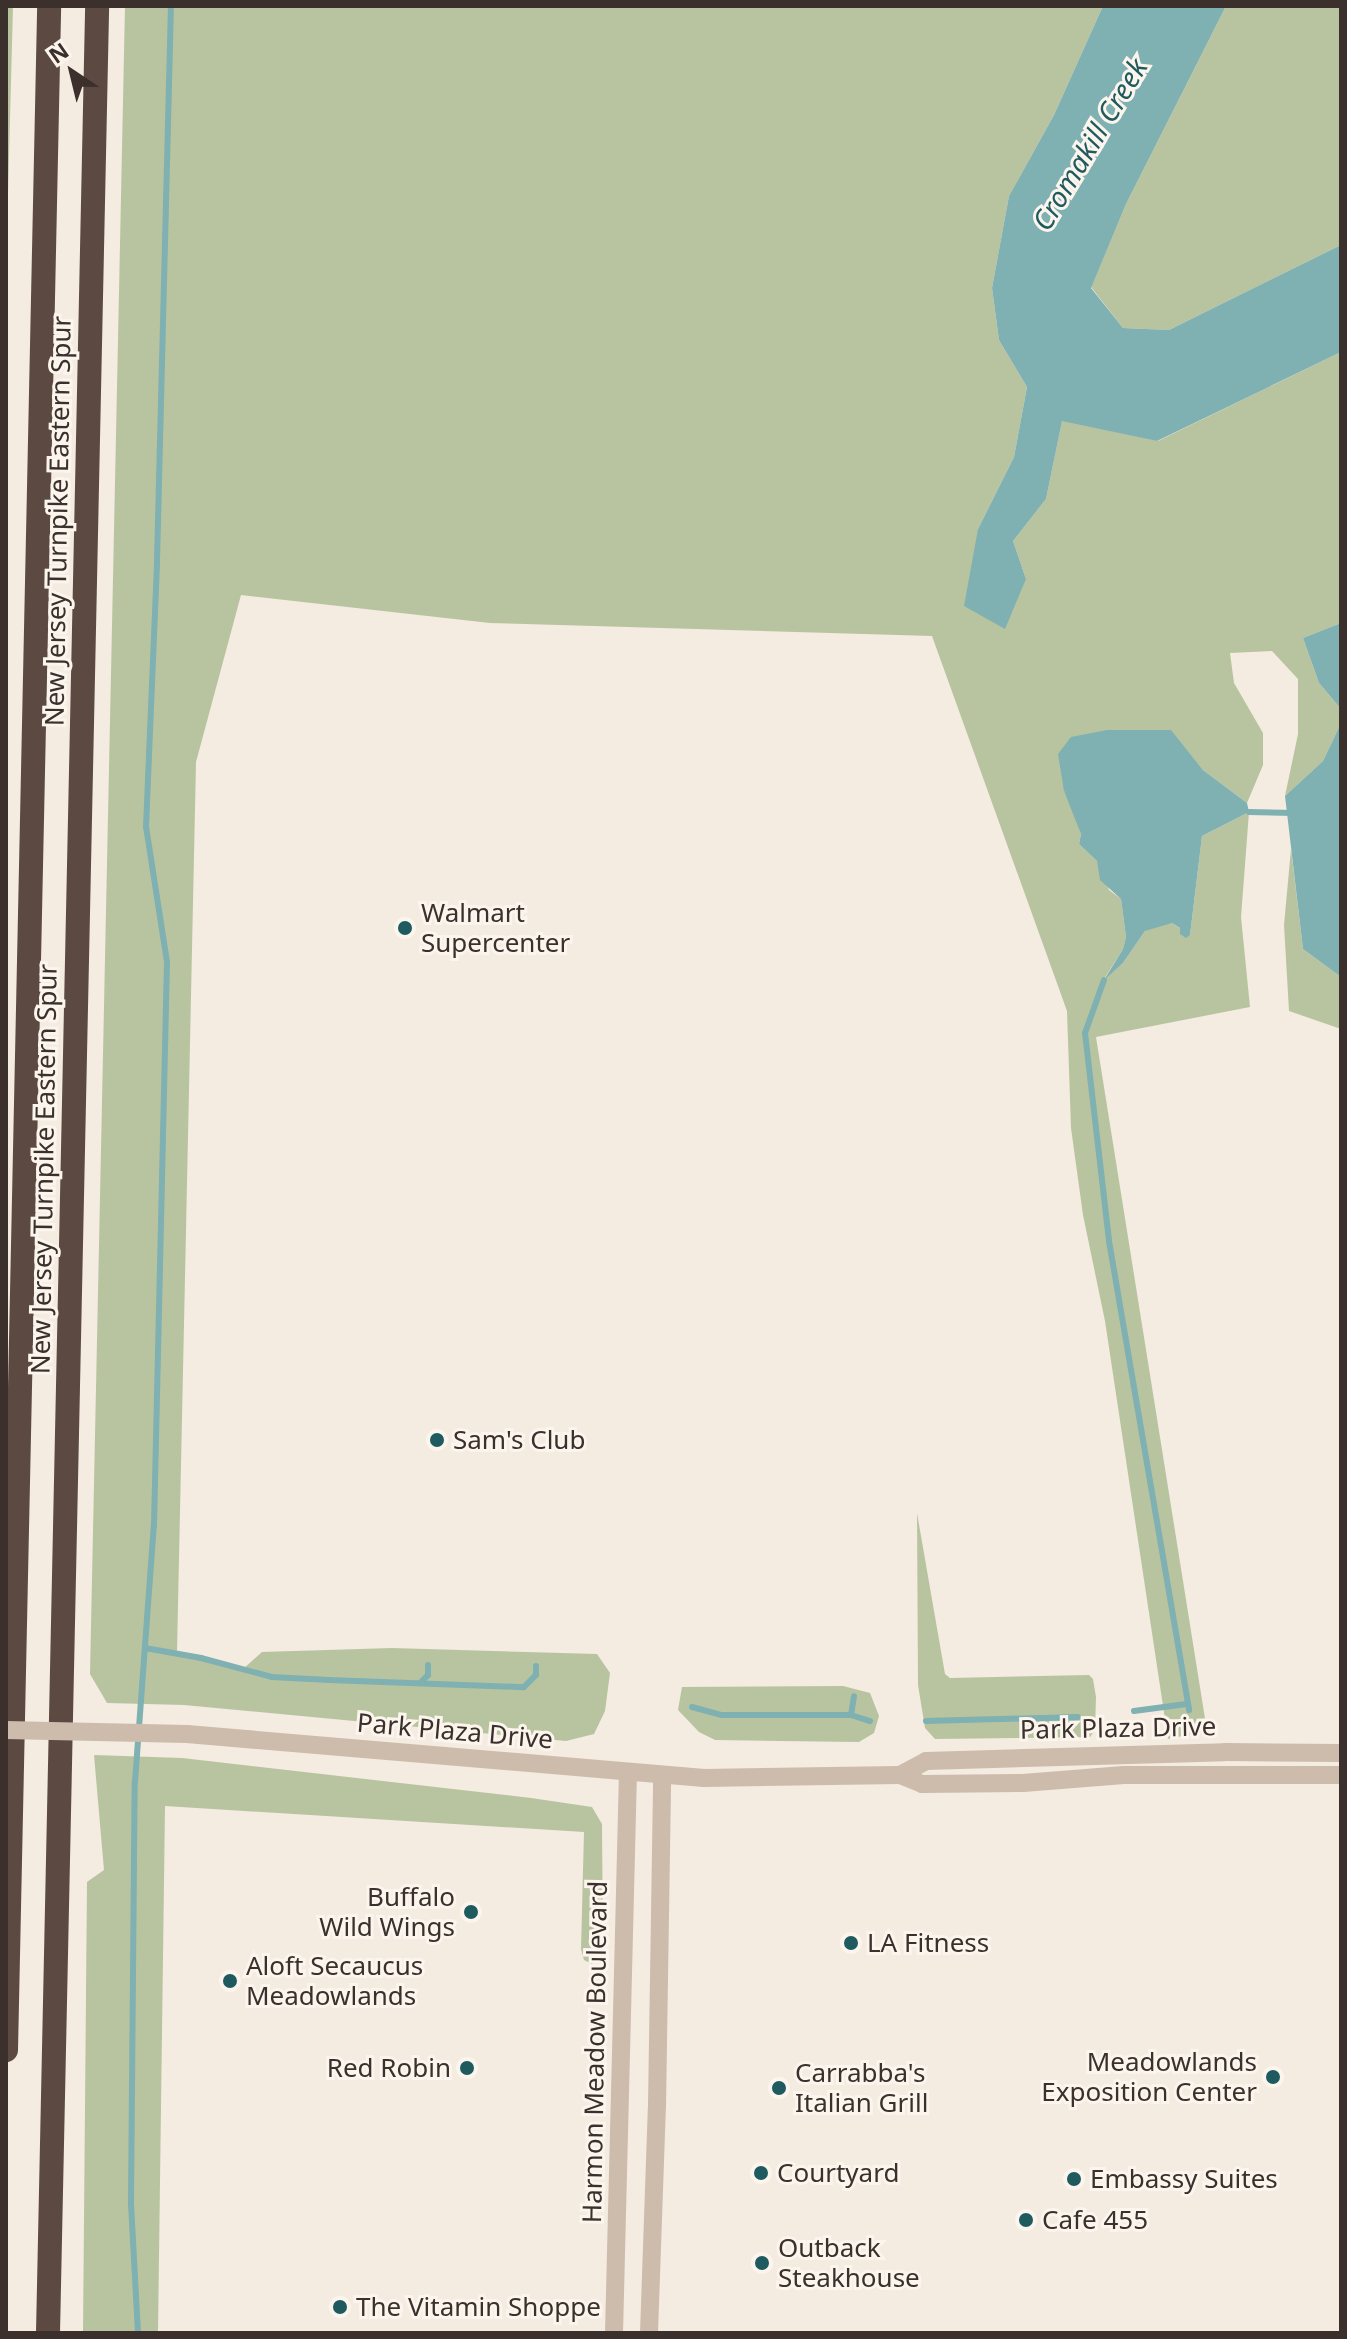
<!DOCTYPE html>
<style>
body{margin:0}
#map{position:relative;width:1347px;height:2339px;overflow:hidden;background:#f4ebe1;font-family:"Noto Sans",sans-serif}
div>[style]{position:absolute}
.green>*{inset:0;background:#b8c4a0}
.water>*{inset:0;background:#7fb0b2}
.stream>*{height:6px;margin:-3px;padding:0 3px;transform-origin:3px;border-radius:3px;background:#7fb0b2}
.tertiary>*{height:18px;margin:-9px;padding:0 9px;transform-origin:9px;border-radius:9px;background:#cdbbac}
.motorway>*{height:24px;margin:-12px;padding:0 12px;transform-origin:12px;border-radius:12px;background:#5c4a42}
.tertiary-bridge>*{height:18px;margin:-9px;padding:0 9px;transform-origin:9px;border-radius:9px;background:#cdbbac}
.dots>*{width:22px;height:22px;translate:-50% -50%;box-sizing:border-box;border:4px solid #fbf5ee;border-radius:50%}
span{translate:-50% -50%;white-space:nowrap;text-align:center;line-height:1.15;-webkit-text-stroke:6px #fbf5ee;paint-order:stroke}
.street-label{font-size:26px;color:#3b302b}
.poi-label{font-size:26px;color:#3b302b}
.left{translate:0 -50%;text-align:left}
.right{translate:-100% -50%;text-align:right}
.water-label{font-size:28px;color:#1f5a5e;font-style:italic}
.frame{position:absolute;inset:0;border:8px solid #3b302b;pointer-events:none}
.north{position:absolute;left:32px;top:32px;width:80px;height:80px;-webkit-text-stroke:6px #fbf5ee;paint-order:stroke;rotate:325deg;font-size:22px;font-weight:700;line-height:32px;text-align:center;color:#3b302b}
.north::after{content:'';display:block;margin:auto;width:28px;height:36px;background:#3b302b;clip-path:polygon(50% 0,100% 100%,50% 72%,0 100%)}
</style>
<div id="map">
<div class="green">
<i style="clip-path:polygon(6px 6px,13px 6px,6px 269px)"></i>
<i style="clip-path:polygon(125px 6px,1103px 6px,1054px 115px,1009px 196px,992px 288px,999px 340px,1027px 387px,1014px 457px,978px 529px,1026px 579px,1013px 541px,1046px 499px,1062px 420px,1158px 441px,1341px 352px,1341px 623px,1303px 638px,1319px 683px,1341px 709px,1341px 723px,1323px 761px,1285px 796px,1298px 734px,1298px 679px,1272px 651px,1230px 653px,1234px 683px,1263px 733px,1263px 765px,1247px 803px,1203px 770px,1170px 730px,1107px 730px,1064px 791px,1074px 810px,1081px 834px,1079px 844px,1097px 861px,1109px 890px,1121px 899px,1126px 937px,1123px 949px,1104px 979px,1123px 963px,1145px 931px,1155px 925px,1172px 923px,1190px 935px,1202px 836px,1249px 812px,1241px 917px,1250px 1007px,1096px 1037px,1207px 1731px,1168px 1739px,1105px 1321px,1083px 1215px,1071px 1128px,1067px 1011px,932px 636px,490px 623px,241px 595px,196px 762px,177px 1652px,243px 1669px,262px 1652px,392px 1648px,597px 1654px,610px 1673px,605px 1711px,594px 1734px,566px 1741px,184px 1705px,107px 1703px,90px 1674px)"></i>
<i style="clip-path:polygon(1226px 6px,1341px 6px,1341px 245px,1169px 330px,1123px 328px,1091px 287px,1126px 204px)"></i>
<i style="clip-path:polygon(1291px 849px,1303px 949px,1341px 977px,1341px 1029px,1289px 1011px,1284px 925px)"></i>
<i style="clip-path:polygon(917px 1513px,945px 1674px,950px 1678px,1089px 1675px,1093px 1679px,1096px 1697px,1095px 1730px,1090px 1737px,935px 1739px,925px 1728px,918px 1685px)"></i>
<i style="clip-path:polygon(843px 1686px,870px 1693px,879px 1716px,874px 1733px,859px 1742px,715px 1740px,699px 1732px,678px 1710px,682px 1687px)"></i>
<i style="clip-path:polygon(94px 1755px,182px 1758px,531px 1798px,592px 1807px,602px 1824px,603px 1949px,592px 1964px,584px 1960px,581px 1949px,584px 1832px,165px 1806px,158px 2333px,83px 2333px,87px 1882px,104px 1870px)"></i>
</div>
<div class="water">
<i style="clip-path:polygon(1103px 6px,1226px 6px,1126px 204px,1091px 288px,1123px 328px,1169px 330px,1341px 245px,1341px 352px,1157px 441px,1062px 421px,1046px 499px,1013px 541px,1026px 579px,1005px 629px,964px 606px,978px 529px,1014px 457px,1027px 387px,999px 340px,992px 288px,1009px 196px,1054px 115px)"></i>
<i style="clip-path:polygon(1341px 623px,1341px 709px,1319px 683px,1303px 638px)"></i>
<i style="clip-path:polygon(1341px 723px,1341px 977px,1303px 949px,1285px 796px,1323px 761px)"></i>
<i style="clip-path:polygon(1107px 730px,1171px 730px,1203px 770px,1247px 803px,1249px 812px,1202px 836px,1190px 935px,1186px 938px,1180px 934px,1180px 928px,1172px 923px,1145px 931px,1123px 963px,1104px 980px,1123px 949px,1126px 937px,1121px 899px,1100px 880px,1097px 861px,1079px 844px,1081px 834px,1064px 791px,1058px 754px,1071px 737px)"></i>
</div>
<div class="stream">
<i style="left:1249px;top:812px;width:45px;rotate:1.3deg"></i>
<i style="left:1104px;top:980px;width:56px;rotate:109.7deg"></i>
<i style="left:1085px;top:1033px;width:209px;rotate:83.4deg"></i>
<i style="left:1109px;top:1241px;width:476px;rotate:80.3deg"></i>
<i style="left:145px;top:1648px;width:57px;rotate:10.1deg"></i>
<i style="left:201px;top:1658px;width:73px;rotate:15deg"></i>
<i style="left:272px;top:1677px;width:57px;rotate:3deg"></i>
<i style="left:329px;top:1680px;width:195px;rotate:2.1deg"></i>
<i style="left:524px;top:1687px;width:17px;rotate:-45deg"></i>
<i style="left:536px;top:1675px;width:9px;rotate:-90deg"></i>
<i style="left:421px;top:1682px;width:10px;rotate:-45deg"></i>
<i style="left:428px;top:1675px;width:10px;rotate:-90deg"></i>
<i style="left:692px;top:1707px;width:31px;rotate:15deg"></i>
<i style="left:722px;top:1715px;width:129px"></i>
<i style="left:851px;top:1715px;width:20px;rotate:18deg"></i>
<i style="left:1134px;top:1711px;width:53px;rotate:-7.5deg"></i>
<i style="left:851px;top:1715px;width:19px;rotate:-81deg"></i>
<i style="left:926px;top:1721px;width:152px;rotate:-1.5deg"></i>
<i style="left:138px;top:2333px;width:131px;rotate:-93.1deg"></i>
<i style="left:131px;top:2202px;width:420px;rotate:-89.5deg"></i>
<i style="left:135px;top:1782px;width:257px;rotate:-85.8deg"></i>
<i style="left:154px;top:1526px;width:564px;rotate:-88.68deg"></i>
<i style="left:167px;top:962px;width:137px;rotate:-98.8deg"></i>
<i style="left:146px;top:827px;width:266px;rotate:-87.6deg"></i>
<i style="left:157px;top:561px;width:555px;rotate:-88.56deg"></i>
</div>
<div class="tertiary">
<i style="left:187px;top:1734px;width:519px;rotate:4.86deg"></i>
<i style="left:704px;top:1778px;width:196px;rotate:-0.9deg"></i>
<i style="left:900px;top:1775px;width:24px;rotate:22deg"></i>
<i style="left:922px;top:1784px;width:101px;rotate:-0.6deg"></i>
<i style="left:1023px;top:1783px;width:101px;rotate:-4.5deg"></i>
<i style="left:1124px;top:1775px;width:217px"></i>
<i style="left:900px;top:1775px;width:30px;rotate:-28deg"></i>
<i style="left:926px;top:1761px;width:299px;rotate:-1.7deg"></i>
<i style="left:1225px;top:1752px;width:116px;rotate:0.5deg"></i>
<i style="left:614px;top:2333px;width:561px;rotate:-88.57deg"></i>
<i style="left:649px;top:2333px;width:227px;rotate:-88deg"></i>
<i style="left:657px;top:2106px;width:331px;rotate:-89.1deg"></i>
</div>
<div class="motorway">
<i style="left:6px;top:2050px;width:2044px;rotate:-88.79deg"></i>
<i style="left:48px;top:2333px;width:2328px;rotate:-88.79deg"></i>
</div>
<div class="tertiary-bridge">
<i style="left:6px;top:1730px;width:181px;rotate:1.3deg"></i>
</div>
<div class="dots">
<i style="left:405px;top:928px;background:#1f5a5e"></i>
<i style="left:437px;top:1440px;background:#1f5a5e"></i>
<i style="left:471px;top:1912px;background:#1f5a5e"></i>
<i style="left:851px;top:1943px;background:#1f5a5e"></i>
<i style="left:230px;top:1981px;background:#1f5a5e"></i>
<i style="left:467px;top:2068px;background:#1f5a5e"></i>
<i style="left:1273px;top:2077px;background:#1f5a5e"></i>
<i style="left:779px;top:2088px;background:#1f5a5e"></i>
<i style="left:761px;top:2173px;background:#1f5a5e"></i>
<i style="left:1074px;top:2179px;background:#1f5a5e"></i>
<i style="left:1026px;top:2220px;background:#1f5a5e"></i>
<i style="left:762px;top:2263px;background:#1f5a5e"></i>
<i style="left:340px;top:2307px;background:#1f5a5e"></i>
</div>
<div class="street-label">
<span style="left:58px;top:521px;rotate:-89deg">New Jersey Turnpike Eastern Spur</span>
<span style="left:44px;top:1169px;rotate:-89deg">New Jersey Turnpike Eastern Spur</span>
<span style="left:1118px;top:1728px;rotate:-1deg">Park Plaza Drive</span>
<span style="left:455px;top:1731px;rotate:5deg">Park Plaza Drive</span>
<span style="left:595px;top:2052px;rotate:-89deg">Harmon Meadow Boulevard</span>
</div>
<div class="poi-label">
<span class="left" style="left:421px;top:928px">Walmart<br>Supercenter</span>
<span class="left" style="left:453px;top:1440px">Sam's Club</span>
<span class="right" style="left:455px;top:1912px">Buffalo<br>Wild Wings</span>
<span class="left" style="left:867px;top:1943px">LA Fitness</span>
<span class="left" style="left:246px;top:1981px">Aloft Secaucus<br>Meadowlands</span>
<span class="right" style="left:1257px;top:2077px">Meadowlands<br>Exposition Center</span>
<span class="right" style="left:451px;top:2068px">Red Robin</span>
<span class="left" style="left:795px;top:2088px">Carrabba's<br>Italian Grill</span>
<span class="left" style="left:777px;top:2173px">Courtyard</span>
<span class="left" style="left:1090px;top:2179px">Embassy Suites</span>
<span class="left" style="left:1042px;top:2220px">Cafe 455</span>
<span class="left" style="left:778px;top:2263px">Outback<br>Steakhouse</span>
<span class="left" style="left:356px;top:2307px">The Vitamin Shoppe</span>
</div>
<div class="water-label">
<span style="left:1089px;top:144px;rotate:-59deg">Cromakill Creek</span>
</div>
<div class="frame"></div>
<div class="north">N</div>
</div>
